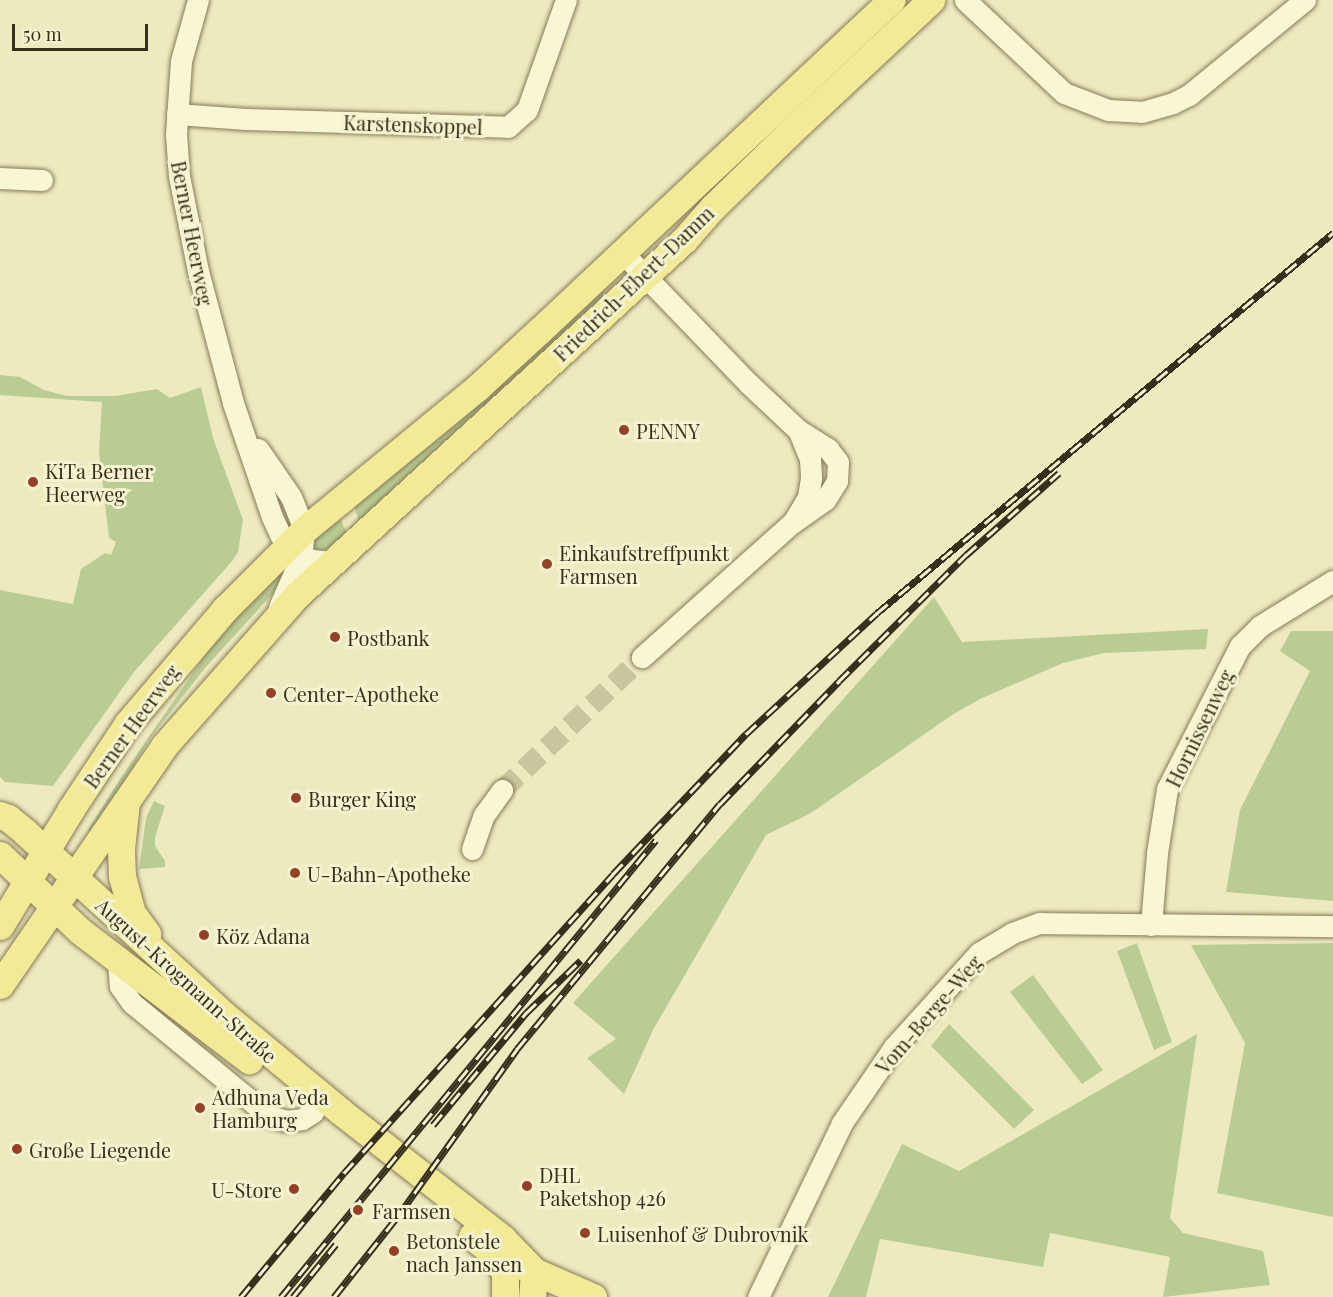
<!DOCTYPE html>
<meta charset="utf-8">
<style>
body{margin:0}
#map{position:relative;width:1333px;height:1297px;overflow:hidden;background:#eeeac0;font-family:"Playfair Display",serif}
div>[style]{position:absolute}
.green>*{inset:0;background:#b9cc94}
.minor-tunnel>*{height:21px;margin-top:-10.5px;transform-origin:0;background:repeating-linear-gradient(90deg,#c9c59f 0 21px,transparent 0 31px)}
.roads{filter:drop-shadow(0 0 2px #877b58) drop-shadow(0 0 2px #877b58)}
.minor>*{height:21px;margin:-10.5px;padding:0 10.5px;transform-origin:10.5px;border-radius:10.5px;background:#f9f6d3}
.major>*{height:27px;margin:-13.5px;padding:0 13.5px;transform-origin:13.5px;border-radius:13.5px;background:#f2ea97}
.rail>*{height:7px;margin-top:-3.5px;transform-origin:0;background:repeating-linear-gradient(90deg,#f5f3cf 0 14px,#362f1c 0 28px);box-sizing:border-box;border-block:2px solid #362f1c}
.dots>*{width:16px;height:16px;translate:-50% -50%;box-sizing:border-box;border:3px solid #f5f3cf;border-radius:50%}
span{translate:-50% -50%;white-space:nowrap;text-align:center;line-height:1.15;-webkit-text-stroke:6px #f5f3cf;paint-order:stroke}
.street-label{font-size:20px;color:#362f1c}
.poi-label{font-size:20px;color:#362f1c}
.left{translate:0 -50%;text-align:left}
.right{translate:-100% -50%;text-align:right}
.scale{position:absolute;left:12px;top:24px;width:136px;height:27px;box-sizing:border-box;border:3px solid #362f1c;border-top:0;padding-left:8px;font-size:18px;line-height:21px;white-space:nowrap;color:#362f1c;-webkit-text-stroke:4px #f5f3cf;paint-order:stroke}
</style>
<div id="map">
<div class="green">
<i style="clip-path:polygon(600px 286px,608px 296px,360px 523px,352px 501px)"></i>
<i style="clip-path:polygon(0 375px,20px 377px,44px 390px,67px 396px,115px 396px,157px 389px,170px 398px,201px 387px,213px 438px,243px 520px,238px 552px,233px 560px,134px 672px,53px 786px,5px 782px,0 777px,0 590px,73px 604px,81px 569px,105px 553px,111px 555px,116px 542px,109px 538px,99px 452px,102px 402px,0 395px)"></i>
<i style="clip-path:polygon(338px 513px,347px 534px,326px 550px,310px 549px,309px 544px)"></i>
<i style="clip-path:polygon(288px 566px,278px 588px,205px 668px,151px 737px,92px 835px,88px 830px,122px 776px,232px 616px,262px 584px)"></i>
<i style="clip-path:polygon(934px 597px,962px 642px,1208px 629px,1206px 649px,1104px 653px,1063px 663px,980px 699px,952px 715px,811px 813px,766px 835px,653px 1030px,624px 1094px,587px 1058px,616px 1039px,573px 1003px)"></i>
<i style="clip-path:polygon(1291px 631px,1333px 631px,1333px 901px,1226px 892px,1240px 810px,1310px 671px,1280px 651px)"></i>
<i style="clip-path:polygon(154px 801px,165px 806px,155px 837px,155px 846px,165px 861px,165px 867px,139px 869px,146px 818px)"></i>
<i style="clip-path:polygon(1137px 943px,1172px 1042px,1154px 1050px,1117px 951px)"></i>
<i style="clip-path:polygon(1333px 943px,1333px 1217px,1217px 1193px,1245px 1043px,1191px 945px)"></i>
<i style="clip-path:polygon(1033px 975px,1103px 1070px,1082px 1084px,1010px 992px)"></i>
<i style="clip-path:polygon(949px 1024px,1034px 1110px,1014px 1129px,931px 1046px)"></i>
<i style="clip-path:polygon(1197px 1034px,1170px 1218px,1183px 1233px,1263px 1251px,1270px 1285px,1163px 1297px,1170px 1257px,1050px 1233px,1043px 1267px,880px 1239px,866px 1297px,828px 1297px,902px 1144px,959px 1171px)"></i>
</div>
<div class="minor-tunnel">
<i style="left:502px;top:790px;width:193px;rotate:-43.5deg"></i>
</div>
<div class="roads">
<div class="minor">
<i style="left:198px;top:0;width:63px;rotate:105.6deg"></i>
<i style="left:181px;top:61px;width:73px;rotate:93.9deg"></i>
<i style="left:176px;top:134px;width:42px;rotate:85.9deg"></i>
<i style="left:179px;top:176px;width:97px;rotate:78.7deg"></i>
<i style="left:198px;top:271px;width:137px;rotate:75.1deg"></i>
<i style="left:233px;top:403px;width:120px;rotate:71.1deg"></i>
<i style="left:272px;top:517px;width:21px;rotate:65deg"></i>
<i style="left:281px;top:536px;width:21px;rotate:51deg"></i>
<i style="left:294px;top:552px;width:20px;rotate:24deg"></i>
<i style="left:312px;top:560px;width:18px;rotate:6deg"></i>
<i style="left:965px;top:0;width:136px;rotate:43.2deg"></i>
<i style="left:1064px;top:93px;width:47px;rotate:21.1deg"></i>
<i style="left:1108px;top:110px;width:34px;rotate:3deg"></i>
<i style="left:1142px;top:112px;width:32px;rotate:-16deg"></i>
<i style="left:1173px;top:103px;width:18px;rotate:-27deg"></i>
<i style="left:1189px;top:95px;width:150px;rotate:-39.3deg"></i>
<i style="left:177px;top:114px;width:69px;rotate:4.1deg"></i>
<i style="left:246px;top:119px;width:262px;rotate:1.7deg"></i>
<i style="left:508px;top:127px;width:25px;rotate:-42deg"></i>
<i style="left:527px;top:110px;width:117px;rotate:-70.5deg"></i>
<i style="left:0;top:178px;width:42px;rotate:2.7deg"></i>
<i style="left:622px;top:252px;width:182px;rotate:46.1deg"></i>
<i style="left:748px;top:383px;width:69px;rotate:43.2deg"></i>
<i style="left:798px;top:430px;width:36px;rotate:32deg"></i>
<i style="left:828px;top:449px;width:16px;rotate:52deg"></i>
<i style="left:838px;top:462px;width:19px;rotate:93deg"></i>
<i style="left:837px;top:481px;width:22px;rotate:122deg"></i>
<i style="left:825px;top:500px;width:39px;rotate:145deg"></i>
<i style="left:793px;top:522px;width:203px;rotate:138.2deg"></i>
<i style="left:258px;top:449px;width:58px;rotate:55.5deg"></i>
<i style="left:291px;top:497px;width:35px;rotate:68deg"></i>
<i style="left:304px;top:530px;width:27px;rotate:96deg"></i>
<i style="left:301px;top:557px;width:55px;rotate:113.7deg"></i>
<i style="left:795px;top:519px;width:26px;rotate:-59deg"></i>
<i style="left:808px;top:497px;width:20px;rotate:-81deg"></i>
<i style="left:811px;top:477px;width:18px;rotate:-93deg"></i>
<i style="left:810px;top:459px;width:31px;rotate:-112deg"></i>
<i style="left:472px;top:849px;width:36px;rotate:-71deg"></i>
<i style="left:484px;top:815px;width:31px;rotate:-54deg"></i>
<i style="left:1151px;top:925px;width:72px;rotate:-85.2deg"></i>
<i style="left:1157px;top:853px;width:65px;rotate:-81.1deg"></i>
<i style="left:1167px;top:789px;width:161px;rotate:-63deg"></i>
<i style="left:1240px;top:646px;width:28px;rotate:-45deg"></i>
<i style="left:1260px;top:626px;width:86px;rotate:-31.7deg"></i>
<i style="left:118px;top:960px;width:26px;rotate:86deg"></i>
<i style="left:120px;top:986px;width:21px;rotate:55deg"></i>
<i style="left:132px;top:1003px;width:178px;rotate:39.5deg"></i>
<i style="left:269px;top:1116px;width:18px;rotate:16deg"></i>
<i style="left:286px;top:1121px;width:16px;rotate:-7deg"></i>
<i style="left:302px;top:1119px;width:13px;rotate:-32deg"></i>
<i style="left:313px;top:1112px;width:20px;rotate:-72deg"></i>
<i style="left:758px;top:1297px;width:193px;rotate:-64.2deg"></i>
<i style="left:842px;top:1123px;width:92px;rotate:-55.6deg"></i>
<i style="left:894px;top:1047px;width:127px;rotate:-47.9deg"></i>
<i style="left:979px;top:953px;width:39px;rotate:-31deg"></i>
<i style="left:1012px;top:933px;width:30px;rotate:-20deg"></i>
<i style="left:1040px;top:923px;width:293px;rotate:0.6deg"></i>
</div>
<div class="major">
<i style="left:126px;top:802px;width:47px;rotate:96.1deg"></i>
<i style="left:121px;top:849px;width:27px;rotate:88deg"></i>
<i style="left:122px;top:876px;width:38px;rotate:75deg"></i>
<i style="left:132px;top:913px;width:26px;rotate:54deg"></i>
<i style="left:0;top:815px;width:9px;rotate:21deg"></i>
<i style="left:8px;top:818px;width:22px;rotate:39deg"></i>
<i style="left:25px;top:832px;width:270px;rotate:42.6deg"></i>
<i style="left:224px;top:1015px;width:151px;rotate:39.6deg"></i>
<i style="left:340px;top:1111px;width:207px;rotate:38.1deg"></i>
<i style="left:503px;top:1239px;width:45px;rotate:45.9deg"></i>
<i style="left:534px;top:1271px;width:26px;rotate:94deg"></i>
<i style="left:0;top:855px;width:110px;rotate:43.5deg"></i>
<i style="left:80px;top:931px;width:213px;rotate:37.4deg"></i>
<i style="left:0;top:926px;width:137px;rotate:-58.7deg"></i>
<i style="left:71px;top:809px;width:103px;rotate:-56.5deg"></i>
<i style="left:128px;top:723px;width:150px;rotate:-49.6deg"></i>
<i style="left:225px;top:609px;width:112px;rotate:-45deg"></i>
<i style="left:304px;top:530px;width:225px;rotate:-39.4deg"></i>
<i style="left:478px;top:387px;width:83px;rotate:-42.6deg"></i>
<i style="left:539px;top:331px;width:484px;rotate:-43.2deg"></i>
<i style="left:0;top:985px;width:290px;rotate:-55.5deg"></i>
<i style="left:164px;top:746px;width:201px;rotate:-48.6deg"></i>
<i style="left:297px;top:595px;width:525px;rotate:-42.53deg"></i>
<i style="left:684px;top:240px;width:44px;rotate:-48.7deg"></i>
<i style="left:713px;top:207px;width:106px;rotate:-44.2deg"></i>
<i style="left:789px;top:133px;width:195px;rotate:-43.1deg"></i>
<i style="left:472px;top:1236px;width:27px;rotate:39deg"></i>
<i style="left:493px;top:1253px;width:23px;rotate:59deg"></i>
<i style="left:505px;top:1273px;width:24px;rotate:90deg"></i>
<i style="left:520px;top:1265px;width:80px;rotate:23.7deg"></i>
</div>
</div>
<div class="rail">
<i style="left:433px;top:1125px;width:146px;rotate:-50.3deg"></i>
<i style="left:526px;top:1013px;width:76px;rotate:-43.9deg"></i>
<i style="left:241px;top:1297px;width:161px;rotate:-50.3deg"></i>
<i style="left:344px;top:1173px;width:402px;rotate:-48deg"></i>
<i style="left:613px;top:874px;width:193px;rotate:-46.5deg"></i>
<i style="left:746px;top:734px;width:178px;rotate:-42.7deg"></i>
<i style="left:877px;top:613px;width:594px;rotate:-39.81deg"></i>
<i style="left:281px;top:1297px;width:591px;rotate:-50.63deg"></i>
<i style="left:293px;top:1297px;width:68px;rotate:-50.9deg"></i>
<i style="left:334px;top:1297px;width:103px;rotate:-51.7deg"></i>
<i style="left:398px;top:1216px;width:205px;rotate:-54.5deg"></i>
<i style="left:517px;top:1049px;width:318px;rotate:-50.4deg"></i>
<i style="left:720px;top:804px;width:171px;rotate:-45.9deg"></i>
<i style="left:839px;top:681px;width:179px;rotate:-44.8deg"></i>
<i style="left:966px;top:555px;width:124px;rotate:-41.4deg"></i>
</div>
<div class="dots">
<i style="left:624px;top:430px;background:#964028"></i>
<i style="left:33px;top:482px;background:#964028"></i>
<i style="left:547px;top:564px;background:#964028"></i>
<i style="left:335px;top:637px;background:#964028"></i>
<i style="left:271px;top:693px;background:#964028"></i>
<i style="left:296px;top:798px;background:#964028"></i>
<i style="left:295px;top:873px;background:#964028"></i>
<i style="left:204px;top:935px;background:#964028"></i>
<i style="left:200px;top:1108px;background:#964028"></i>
<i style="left:17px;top:1149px;background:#964028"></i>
<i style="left:527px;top:1186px;background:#964028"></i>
<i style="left:294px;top:1189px;background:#964028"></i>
<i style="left:358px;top:1210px;background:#964028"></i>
<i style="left:585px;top:1233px;background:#964028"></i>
<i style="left:394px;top:1251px;background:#964028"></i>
</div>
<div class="street-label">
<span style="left:413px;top:124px;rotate:2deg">Karstenskoppel</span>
<span style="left:193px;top:233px;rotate:79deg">Berner Heerweg</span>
<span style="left:633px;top:283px;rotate:-44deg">Friedrich-Ebert-Damm</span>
<span style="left:131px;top:726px;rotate:-54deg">Berner Heerweg</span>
<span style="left:1199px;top:728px;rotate:-64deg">Hornissenweg</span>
<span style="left:187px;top:980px;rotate:42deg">August-Krogmann-Straße</span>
<span style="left:928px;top:1014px;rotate:-49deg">Vom-Berge-Weg</span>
</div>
<div class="poi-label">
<span class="left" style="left:636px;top:430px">PENNY</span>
<span class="left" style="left:45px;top:482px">KiTa Berner<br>Heerweg</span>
<span class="left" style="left:559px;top:564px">Einkaufstreffpunkt<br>Farmsen</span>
<span class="left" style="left:347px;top:637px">Postbank</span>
<span class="left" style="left:283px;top:693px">Center-Apotheke</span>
<span class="left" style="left:308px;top:798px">Burger King</span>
<span class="left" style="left:307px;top:873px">U-Bahn-Apotheke</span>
<span class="left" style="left:216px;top:935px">Köz Adana</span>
<span class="left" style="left:212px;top:1108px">Adhuna Veda<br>Hamburg</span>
<span class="left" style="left:29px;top:1149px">Große Liegende</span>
<span class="left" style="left:539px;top:1186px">DHL<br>Paketshop 426</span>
<span class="right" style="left:282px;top:1189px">U-Store</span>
<span class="left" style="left:372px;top:1210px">Farmsen</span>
<span class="left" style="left:597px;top:1233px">Luisenhof &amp; Dubrovnik</span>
<span class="left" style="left:406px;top:1252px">Betonstele<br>nach Janssen</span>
</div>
<div class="scale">50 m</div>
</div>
